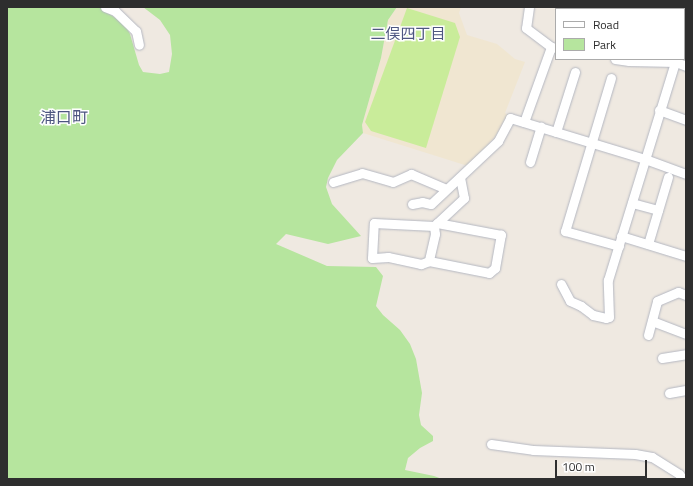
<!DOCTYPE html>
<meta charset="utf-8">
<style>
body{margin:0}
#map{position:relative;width:693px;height:486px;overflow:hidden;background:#efe9e1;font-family:"Titillium Web","Noto Sans JP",sans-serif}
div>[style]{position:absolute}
.education>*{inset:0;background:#f0e6d1}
.green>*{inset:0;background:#b6e59e}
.pitch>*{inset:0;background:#c9ec9a}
.roads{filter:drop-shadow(0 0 1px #b4b7c1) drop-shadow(0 0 1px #b4b7c1)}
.minor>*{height:9px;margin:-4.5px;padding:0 4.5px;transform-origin:4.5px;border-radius:4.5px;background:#fff}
span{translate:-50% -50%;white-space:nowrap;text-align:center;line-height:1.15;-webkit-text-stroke:3px #fff;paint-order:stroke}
.neighbourhood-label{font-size:15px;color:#4d5680}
.quarter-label{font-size:16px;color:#4d5680}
.frame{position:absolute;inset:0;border:8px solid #2e2e2e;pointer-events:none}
.legend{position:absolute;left:555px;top:8px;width:130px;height:52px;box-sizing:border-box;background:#fff;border:1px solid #ababab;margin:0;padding:5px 7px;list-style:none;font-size:12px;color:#2e2e2e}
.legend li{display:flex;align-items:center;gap:8px;height:20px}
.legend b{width:20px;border:1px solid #ababab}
.scale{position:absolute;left:555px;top:460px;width:92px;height:18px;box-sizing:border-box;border:2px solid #2e2e2e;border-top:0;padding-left:5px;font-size:12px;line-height:14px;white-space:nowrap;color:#2e2e2e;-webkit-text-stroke:3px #fff;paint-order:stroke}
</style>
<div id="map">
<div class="education">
<i style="clip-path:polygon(397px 7px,461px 7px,459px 13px,467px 35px,497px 44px,515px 59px,525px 62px,505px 113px,508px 115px,495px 137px,468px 166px,363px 133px,362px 125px,381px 58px,388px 20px)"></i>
</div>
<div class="green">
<i style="clip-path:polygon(7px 7px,100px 7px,125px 25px,130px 34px,139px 65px,143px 72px,160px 74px,169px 72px,172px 54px,170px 35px,160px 20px,143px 7px,397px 7px,388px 20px,381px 58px,362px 125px,363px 133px,337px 160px,328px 178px,326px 187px,332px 204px,361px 236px,328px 244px,286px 234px,276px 244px,327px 266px,376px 267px,383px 276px,376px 306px,383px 315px,400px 330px,410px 344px,416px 359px,422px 393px,419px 415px,421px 425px,433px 436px,433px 441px,420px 448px,408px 458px,405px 470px,434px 476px,442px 479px,7px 479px)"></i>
</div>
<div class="pitch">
<i style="clip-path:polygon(407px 8px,455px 23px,460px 37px,426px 148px,371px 131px,365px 122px)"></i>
</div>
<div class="roads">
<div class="minor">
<i style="left:105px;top:7px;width:11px;rotate:22deg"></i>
<i style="left:115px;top:11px;width:29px;rotate:44deg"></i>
<i style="left:136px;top:31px;width:14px;rotate:78deg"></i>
<i style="left:529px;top:7px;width:21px;rotate:98deg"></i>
<i style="left:526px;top:28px;width:31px;rotate:37deg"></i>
<i style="left:551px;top:47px;width:5px;rotate:11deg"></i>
<i style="left:580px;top:9px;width:2px;rotate:-63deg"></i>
<i style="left:607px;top:9px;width:2px;rotate:-90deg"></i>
<i style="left:680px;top:9px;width:2px;rotate:-90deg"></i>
<i style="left:615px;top:59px;width:14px;rotate:8deg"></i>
<i style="left:629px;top:61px;width:47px;rotate:1.2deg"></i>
<i style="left:676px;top:62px;width:11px;rotate:22deg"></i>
<i style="left:611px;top:78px;width:160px;rotate:106.7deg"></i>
<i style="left:565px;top:231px;width:56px;rotate:15.5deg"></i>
<i style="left:659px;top:110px;width:29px;rotate:20deg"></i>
<i style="left:524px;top:122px;width:80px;rotate:-70.2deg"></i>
<i style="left:556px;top:132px;width:63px;rotate:-72.4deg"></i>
<i style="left:530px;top:162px;width:37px;rotate:-73deg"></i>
<i style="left:333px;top:182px;width:30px;rotate:-17deg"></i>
<i style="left:362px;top:173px;width:32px;rotate:16deg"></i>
<i style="left:393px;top:182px;width:20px;rotate:-24deg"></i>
<i style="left:411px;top:174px;width:38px;rotate:23deg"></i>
<i style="left:632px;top:203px;width:27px;rotate:15deg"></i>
<i style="left:412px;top:204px;width:10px;rotate:-11deg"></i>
<i style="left:422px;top:202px;width:9px;rotate:13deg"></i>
<i style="left:431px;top:204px;width:92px;rotate:-43.2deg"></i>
<i style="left:498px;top:141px;width:26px;rotate:-62deg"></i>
<i style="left:510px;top:118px;width:141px;rotate:16.9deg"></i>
<i style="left:645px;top:159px;width:44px;rotate:20.1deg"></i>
<i style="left:434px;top:226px;width:8px;rotate:83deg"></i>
<i style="left:435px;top:234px;width:28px;rotate:103deg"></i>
<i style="left:429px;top:261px;width:9px;rotate:159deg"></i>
<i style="left:421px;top:264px;width:34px;rotate:-168deg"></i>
<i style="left:388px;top:257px;width:16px;rotate:176deg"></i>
<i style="left:372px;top:258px;width:35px;rotate:-87deg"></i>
<i style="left:374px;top:223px;width:60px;rotate:2.9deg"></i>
<i style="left:434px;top:226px;width:41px;rotate:-43deg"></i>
<i style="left:464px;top:198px;width:21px;rotate:-101deg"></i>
<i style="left:621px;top:236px;width:68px;rotate:17.1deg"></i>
<i style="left:648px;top:244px;width:70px;rotate:-73.4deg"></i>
<i style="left:429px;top:261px;width:61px;rotate:11.3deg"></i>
<i style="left:489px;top:273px;width:8px;rotate:-40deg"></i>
<i style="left:495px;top:268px;width:34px;rotate:-80deg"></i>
<i style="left:501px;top:235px;width:65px;rotate:-169.4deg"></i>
<i style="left:561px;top:284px;width:19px;rotate:62deg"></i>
<i style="left:570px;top:301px;width:12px;rotate:24deg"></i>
<i style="left:581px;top:306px;width:15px;rotate:37deg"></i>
<i style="left:593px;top:315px;width:13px;rotate:13deg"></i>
<i style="left:606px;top:318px;width:3px;rotate:-18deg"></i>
<i style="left:609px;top:317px;width:37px;rotate:-92deg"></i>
<i style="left:608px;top:280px;width:231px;rotate:-72.9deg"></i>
<i style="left:652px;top:321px;width:36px;rotate:21deg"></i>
<i style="left:648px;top:335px;width:35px;rotate:-75deg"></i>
<i style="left:657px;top:301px;width:23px;rotate:-23deg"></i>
<i style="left:678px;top:292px;width:9px;rotate:21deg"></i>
<i style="left:662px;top:358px;width:24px;rotate:-9deg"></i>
<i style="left:669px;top:393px;width:17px;rotate:-10deg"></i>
<i style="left:491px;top:444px;width:42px;rotate:8.1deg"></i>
<i style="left:533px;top:450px;width:102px;rotate:2.2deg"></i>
<i style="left:635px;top:454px;width:17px;rotate:10deg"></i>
<i style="left:652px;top:457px;width:32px;rotate:32deg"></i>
<i style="left:679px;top:474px;width:6px;rotate:51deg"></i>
</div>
</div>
<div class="neighbourhood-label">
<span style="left:408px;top:34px">二俣四丁目</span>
</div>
<div class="quarter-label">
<span style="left:64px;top:117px">浦口町</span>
</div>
<div class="frame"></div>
<ul class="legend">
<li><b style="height:5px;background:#fff"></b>Road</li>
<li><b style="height:11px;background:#b6e59e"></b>Park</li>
</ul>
<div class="scale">100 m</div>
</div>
